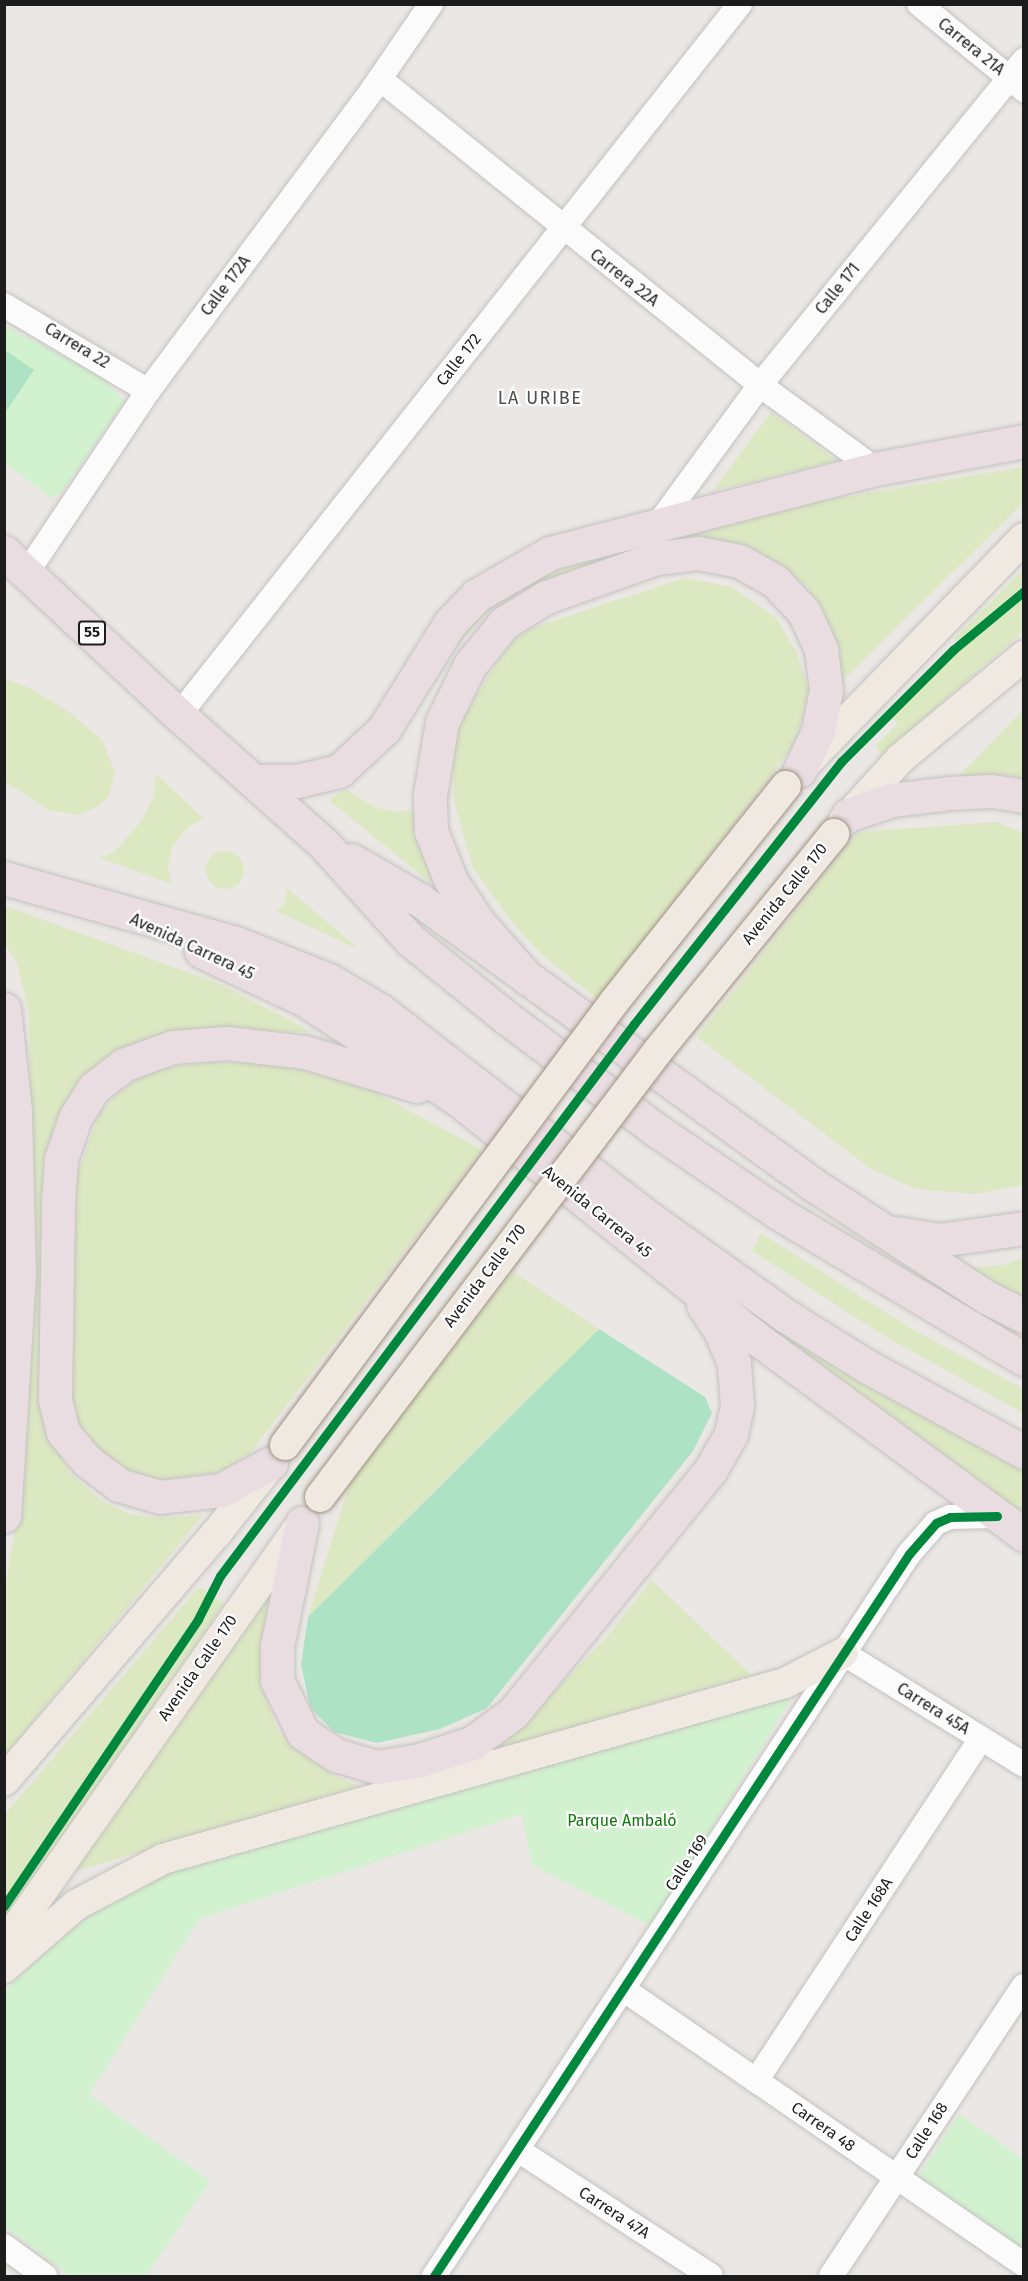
<!DOCTYPE html>
<meta charset="utf-8">
<style>
body{margin:0}
#map{position:relative;width:1028px;height:2281px;overflow:hidden;background:#eae7e4;font-family:"Fira Sans",sans-serif}
div>[style]{position:absolute}
.grass>*{inset:0;background:#dbe8c2}
.round{border-radius:50%}
.park>*{inset:0;background:#d2f1ce}
.pitch>*{inset:0;background:#aee2c5}
.roads{filter:drop-shadow(0 0 2px #c3c2c0) drop-shadow(0 0 2px #c3c2c0)}
.minor>*{height:24px;margin:-12px;padding:0 12px;transform-origin:12px;border-radius:12px;background:#fcfbfb}
.major>*{height:30px;margin:-15px;padding:0 15px;transform-origin:15px;border-radius:15px;background:#f0e9e2}
.highway>*{height:33px;margin:-16.5px;padding:0 16.5px;transform-origin:16.5px;border-radius:16.5px;background:#e9dde1}
.bridges{filter:drop-shadow(0 0 2px #a09281) drop-shadow(0 0 2px #a09281)}
.major-bridge>*{height:30px;margin:-15px;padding:0 15px;transform-origin:15px;border-radius:15px;background:#f0e9e2}
.cycleway>*{height:9px;margin:-4.5px;padding:0 4.5px;transform-origin:4.5px;border-radius:4.5px;background:#00873e}
span{translate:-50% -50%;white-space:nowrap;text-align:center;line-height:1.15;-webkit-text-stroke:4.5px #fff;paint-order:stroke}
.shield-label span{padding:2px 4px;background:#fff;border:2px solid;border-radius:4px;-webkit-text-stroke-width:0}
.shield-label{font-size:15px;color:#1c1c1c;font-weight:700}
.street-label{font-size:16px;color:#1c1c1c}
.park-label{font-size:16px;color:#0f790a}
.neighbourhood-label{font-size:18px;color:#4f4f4f;letter-spacing:1.5px}
.frame{position:absolute;inset:0;border:6px solid #1c1c1c;pointer-events:none}
</style>
<div id="map">
<div class="grass">
<i style="clip-path:polygon(771px 412px,837px 461px,713px 491px)"></i>
<i style="clip-path:polygon(1023px 467px,1023px 503px,836px 687px,824px 621px,808px 587px,781px 565px,751px 549px,686px 540px,534px 584px,492px 607px,458px 645px,453px 643px,489px 604px,534px 577px,768px 510px)"></i>
<i style="clip-path:polygon(1023px 570px,1023px 631px,881px 756px,876px 745px,898px 724px,890px 716px,961px 649px,955px 638px)"></i>
<i style="clip-path:polygon(685px 578px,732px 587px,776px 618px,797px 653px,809px 691px,796px 742px,598px 1000px,541px 954px,512px 922px,473px 868px,454px 800px,453px 764px,458px 725px,508px 645px,532px 628px)"></i>
<i style="clip-path:polygon(5px 679px,32px 689px,69px 712px,102px 740px,115px 771px,109px 796px,99px 806px,79px 815px,49px 810px,5px 782px)"></i>
<i style="clip-path:polygon(1023px 710px,1023px 779px,1002px 775px,956px 779px)"></i>
<i style="clip-path:polygon(156px 774px,204px 819px,188px 827px,172px 847px,168px 868px,172px 884px,100px 858px,115px 852px,142px 820px,154px 797px)"></i>
<i style="clip-path:polygon(345px 789px,376px 808px,399px 812px,419px 808px,432px 884px,329px 800px)"></i>
<i style="clip-path:polygon(997px 822px,1023px 833px,1023px 1185px,976px 1194px,916px 1189px,871px 1169px,697px 1037px,858px 832px)"></i>
<i class="round" style="left:206px;top:851px;width:38px;height:38px"></i>
<i style="clip-path:polygon(287px 888px,360px 950px,276px 911px,285px 903px)"></i>
<i style="clip-path:polygon(5px 906px,220px 984px,312px 1032px,200px 1031px,132px 1050px,51px 1143px,43px 1423px,70px 1473px,101px 1500px,129px 1514px,159px 1518px,203px 1515px,5px 1756px,5px 1585px,26px 1469px,30px 1088px,29px 1014px,17px 963px,5px 944px)"></i>
<i style="clip-path:polygon(216px 1062px,291px 1064px,373px 1091px,482px 1150px,251px 1452px,224px 1470px,174px 1483px,135px 1478px,111px 1463px,72px 1425px,73px 1188px,99px 1114px,119px 1092px,151px 1069px)"></i>
<i style="clip-path:polygon(761px 1233px,910px 1328px,1023px 1389px,1023px 1413px,888px 1338px,752px 1251px)"></i>
<i style="clip-path:polygon(1023px 1258px,1023px 1301px,968px 1268px,1004px 1265px)"></i>
<i style="clip-path:polygon(513px 1272px,599px 1329px,308px 1617px,351px 1479px)"></i>
<i style="clip-path:polygon(757px 1320px,1023px 1468px,1023px 1521px)"></i>
<i style="clip-path:polygon(652px 1580px,751px 1675px,496px 1751px,606px 1638px)"></i>
<i style="clip-path:polygon(274px 1584px,262px 1686px,278px 1731px,334px 1776px,359px 1786px,70px 1873px)"></i>
<i style="clip-path:polygon(199px 1587px,224px 1604px,5px 1920px,5px 1814px)"></i>
</div>
<div class="park">
<i style="clip-path:polygon(4px 325px,100px 376px,125px 401px,61px 493px,51px 498px,5px 463px)"></i>
<i style="clip-path:polygon(792px 1697px,652px 1927px,532px 1865px,522px 1814px,199px 1919px,89px 2095px,210px 2181px,146px 2276px,70px 2276px,5px 2227px,4px 1992px,58px 1940px,133px 1884px,191px 1858px,520px 1763px)"></i>
<i style="clip-path:polygon(959px 2114px,1023px 2159px,1023px 2251px,919px 2176px)"></i>
</div>
<div class="pitch">
<i style="clip-path:polygon(5px 350px,34px 370px,5px 413px)"></i>
<i style="clip-path:polygon(599px 1329px,705px 1397px,712px 1413px,693px 1451px,487px 1708px,440px 1729px,377px 1743px,334px 1732px,310px 1707px,301px 1664px,308px 1617px)"></i>
</div>
<div class="roads">
<div class="minor">
<i style="left:919px;top:4px;width:136px;rotate:39.3deg"></i>
<i style="left:380px;top:79px;width:488px;rotate:38.8deg"></i>
<i style="left:760px;top:385px;width:142px;rotate:36.1deg"></i>
<i style="left:4px;top:305px;width:168px;rotate:30.8deg"></i>
<i style="left:659px;top:523px;width:171px;rotate:-53.8deg"></i>
<i style="left:760px;top:385px;width:419px;rotate:-50.9deg"></i>
<i style="left:28px;top:571px;width:216px;rotate:-56.3deg"></i>
<i style="left:148px;top:391px;width:375px;rotate:-53.3deg"></i>
<i style="left:372px;top:90px;width:104px;rotate:-55.5deg"></i>
<i style="left:179px;top:715px;width:906px;rotate:-51.73deg"></i>
<i style="left:843px;top:1653px;width:213px;rotate:31.7deg"></i>
<i style="left:623px;top:1989px;width:487px;rotate:34.5deg"></i>
<i style="left:756px;top:2081px;width:409px;rotate:-56.7deg"></i>
<i style="left:518px;top:2150px;width:230px;rotate:33.1deg"></i>
<i style="left:4px;top:2246px;width:51px;rotate:36.2deg"></i>
<i style="left:434px;top:2276px;width:864px;rotate:-56.66deg"></i>
<i style="left:909px;top:1554px;width:41px;rotate:-48.9deg"></i>
<i style="left:936px;top:1523px;width:15px;rotate:-23deg"></i>
<i style="left:950px;top:1517px;width:47px;rotate:-1.2deg"></i>
<i style="left:831px;top:2276px;width:348px;rotate:-56.4deg"></i>
</div>
<div class="major">
<i style="left:807px;top:762px;width:312px;rotate:-45.9deg"></i>
<i style="left:843px;top:822px;width:86px;rotate:-47.8deg"></i>
<i style="left:901px;top:758px;width:160px;rotate:-39.7deg"></i>
<i style="left:4px;top:1781px;width:326px;rotate:-49.4deg"></i>
<i style="left:216px;top:1534px;width:89px;rotate:-51.8deg"></i>
<i style="left:4px;top:1945px;width:517px;rotate:-54.77deg"></i>
<i style="left:4px;top:1968px;width:96px;rotate:-41.2deg"></i>
<i style="left:76px;top:1905px;width:98px;rotate:-27.9deg"></i>
<i style="left:163px;top:1859px;width:646px;rotate:-15.8deg"></i>
<i style="left:785px;top:1683px;width:65px;rotate:-27.3deg"></i>
</div>
<div class="highway">
<i style="left:4px;top:552px;width:239px;rotate:43deg"></i>
<i style="left:179px;top:715px;width:194px;rotate:41.7deg"></i>
<i style="left:324px;top:844px;width:129px;rotate:48.1deg"></i>
<i style="left:410px;top:940px;width:124px;rotate:38.8deg"></i>
<i style="left:507px;top:1018px;width:190px;rotate:36.9deg"></i>
<i style="left:659px;top:1132px;width:143px;rotate:34.1deg"></i>
<i style="left:777px;top:1212px;width:287px;rotate:30.8deg"></i>
<i style="left:253px;top:781px;width:44px"></i>
<i style="left:297px;top:781px;width:43px;rotate:-13.4deg"></i>
<i style="left:339px;top:771px;width:62px;rotate:-43deg"></i>
<i style="left:384px;top:729px;width:125px;rotate:-58.1deg"></i>
<i style="left:450px;top:623px;width:39px;rotate:-46deg"></i>
<i style="left:477px;top:595px;width:84px;rotate:-29.9deg"></i>
<i style="left:550px;top:553px;width:336px;rotate:-14.5deg"></i>
<i style="left:875px;top:469px;width:152px;rotate:-10.6deg"></i>
<i style="left:848px;top:815px;width:46px;rotate:-18.8deg"></i>
<i style="left:892px;top:800px;width:57px;rotate:-7deg"></i>
<i style="left:949px;top:793px;width:43px;rotate:-2.7deg"></i>
<i style="left:992px;top:791px;width:32px;rotate:9deg"></i>
<i style="left:351px;top:860px;width:80px;rotate:30.1deg"></i>
<i style="left:420px;top:900px;width:480px;rotate:35.9deg"></i>
<i style="left:809px;top:1182px;width:211px;rotate:33deg"></i>
<i style="left:986px;top:1297px;width:42px;rotate:26.6deg"></i>
<i style="left:4px;top:878px;width:241px;rotate:15.7deg"></i>
<i style="left:236px;top:943px;width:100px;rotate:21.7deg"></i>
<i style="left:329px;top:980px;width:61px;rotate:30.8deg"></i>
<i style="left:381px;top:1011px;width:344px;rotate:37.7deg"></i>
<i style="left:653px;top:1221px;width:163px;rotate:35.5deg"></i>
<i style="left:786px;top:1316px;width:97px;rotate:31.9deg"></i>
<i style="left:868px;top:1367px;width:178px;rotate:28.6deg"></i>
<i style="left:201px;top:951px;width:113px;rotate:25.2deg"></i>
<i style="left:303px;top:999px;width:186px;rotate:32.9deg"></i>
<i style="left:459px;top:1100px;width:384px;rotate:38.7deg"></i>
<i style="left:759px;top:1340px;width:329px;rotate:36.3deg"></i>
<i style="left:528px;top:979px;width:76px;rotate:-131.3deg"></i>
<i style="left:478px;top:922px;width:49px;rotate:-123.4deg"></i>
<i style="left:451px;top:881px;width:54px;rotate:-111.8deg"></i>
<i style="left:431px;top:831px;width:36px;rotate:-92deg"></i>
<i style="left:430px;top:795px;width:74px;rotate:-80.7deg"></i>
<i style="left:442px;top:722px;width:64px;rotate:-63.8deg"></i>
<i style="left:470px;top:665px;width:54px;rotate:-51deg"></i>
<i style="left:504px;top:623px;width:49px;rotate:-31.8deg"></i>
<i style="left:546px;top:597px;width:118px;rotate:-19.4deg"></i>
<i style="left:657px;top:558px;width:41px;rotate:-7deg"></i>
<i style="left:698px;top:553px;width:42px;rotate:11deg"></i>
<i style="left:739px;top:561px;width:41px;rotate:29.1deg"></i>
<i style="left:775px;top:581px;width:42px;rotate:46.9deg"></i>
<i style="left:804px;top:612px;width:41px;rotate:65.3deg"></i>
<i style="left:821px;top:649px;width:41px;rotate:83deg"></i>
<i style="left:826px;top:690px;width:42px;rotate:101deg"></i>
<i style="left:818px;top:731px;width:44px;rotate:115.4deg"></i>
<i style="left:4px;top:1009px;width:103px;rotate:83.8deg"></i>
<i style="left:15px;top:1111px;width:162px;rotate:88.6deg"></i>
<i style="left:19px;top:1273px;width:243px;rotate:93.5deg"></i>
<i style="left:895px;top:1233px;width:46px;rotate:8.8deg"></i>
<i style="left:940px;top:1240px;width:85px;rotate:-8.1deg"></i>
<i style="left:271px;top:1463px;width:57px;rotate:151.6deg"></i>
<i style="left:221px;top:1490px;width:61px;rotate:173.5deg"></i>
<i style="left:160px;top:1497px;width:43px;rotate:-163.7deg"></i>
<i style="left:119px;top:1485px;width:40px;rotate:-143deg"></i>
<i style="left:87px;top:1461px;width:38px;rotate:-130deg"></i>
<i style="left:63px;top:1432px;width:33px;rotate:-104deg"></i>
<i style="left:55px;top:1400px;width:199px;rotate:-89.1deg"></i>
<i style="left:58px;top:1201px;width:42px;rotate:-85.9deg"></i>
<i style="left:61px;top:1159px;width:43px;rotate:-71.1deg"></i>
<i style="left:75px;top:1118px;width:36px;rotate:-58deg"></i>
<i style="left:94px;top:1088px;width:37px;rotate:-38deg"></i>
<i style="left:123px;top:1065px;width:53px;rotate:-19.8deg"></i>
<i style="left:173px;top:1047px;width:54px;rotate:-4.2deg"></i>
<i style="left:227px;top:1043px;width:79px;rotate:6.6deg"></i>
<i style="left:305px;top:1052px;width:117px;rotate:16.9deg"></i>
<i style="left:302px;top:1523px;width:126px;rotate:101.5deg"></i>
<i style="left:277px;top:1646px;width:34px;rotate:90deg"></i>
<i style="left:277px;top:1680px;width:59px;rotate:63.9deg"></i>
<i style="left:303px;top:1733px;width:40px;rotate:34deg"></i>
<i style="left:336px;top:1755px;width:42px;rotate:16.7deg"></i>
<i style="left:376px;top:1767px;width:45px;rotate:-9deg"></i>
<i style="left:420px;top:1760px;width:55px;rotate:-18.1deg"></i>
<i style="left:472px;top:1743px;width:51px;rotate:-36.2deg"></i>
<i style="left:513px;top:1713px;width:312px;rotate:-50.9deg"></i>
<i style="left:710px;top:1471px;width:43px;rotate:-60.4deg"></i>
<i style="left:731px;top:1434px;width:30px;rotate:-78deg"></i>
<i style="left:737px;top:1405px;width:42px;rotate:-94.1deg"></i>
<i style="left:734px;top:1363px;width:36px;rotate:-113deg"></i>
<i style="left:720px;top:1330px;width:30px;rotate:-124deg"></i>
</div>
</div>
<div class="bridges">
<div class="major-bridge">
<i style="left:285px;top:1445px;width:552px;rotate:-53.4deg"></i>
<i style="left:614px;top:1002px;width:276px;rotate:-51.5deg"></i>
<i style="left:320px;top:1497px;width:558px;rotate:-52.86deg"></i>
<i style="left:657px;top:1052px;width:281px;rotate:-50.9deg"></i>
</div>
</div>
<div class="cycleway">
<i style="left:4px;top:1906px;width:346px;rotate:-55.9deg"></i>
<i style="left:198px;top:1619px;width:48px;rotate:-62.9deg"></i>
<i style="left:220px;top:1576px;width:690px;rotate:-53.13deg"></i>
<i style="left:634px;top:1024px;width:335px;rotate:-51.7deg"></i>
<i style="left:842px;top:761px;width:157px;rotate:-45deg"></i>
<i style="left:953px;top:650px;width:92px;rotate:-39.7deg"></i>
<i style="left:434px;top:2276px;width:864px;rotate:-56.66deg"></i>
<i style="left:909px;top:1554px;width:41px;rotate:-48.9deg"></i>
<i style="left:936px;top:1523px;width:15px;rotate:-23deg"></i>
<i style="left:950px;top:1517px;width:47px;rotate:-1.2deg"></i>
</div>
<div class="shield-label">
<span style="left:92px;top:633px">55</span>
</div>
<div class="street-label">
<span style="left:971px;top:47px;rotate:39deg">Carrera 21A</span>
<span style="left:624px;top:278px;rotate:38deg">Carrera 22A</span>
<span style="left:226px;top:286px;rotate:-53deg">Calle 172A</span>
<span style="left:838px;top:289px;rotate:-51deg">Calle 171</span>
<span style="left:77px;top:346px;rotate:31deg">Carrera 22</span>
<span style="left:459px;top:360px;rotate:-52deg">Calle 172</span>
<span style="left:785px;top:894px;rotate:-51deg">Avenida Calle 170</span>
<span style="left:192px;top:947px;rotate:25deg">Avenida Carrera 45</span>
<span style="left:597px;top:1212px;rotate:39deg">Avenida Carrera 45</span>
<span style="left:485px;top:1276px;rotate:-53deg">Avenida Calle 170</span>
<span style="left:198px;top:1668px;rotate:-55deg">Avenida Calle 170</span>
<span style="left:933px;top:1709px;rotate:32deg">Carrera 45A</span>
<span style="left:687px;top:1863px;rotate:-57deg">Calle 169</span>
<span style="left:869px;top:1910px;rotate:-57deg">Calle 168A</span>
<span style="left:823px;top:2127px;rotate:35deg">Carrera 48</span>
<span style="left:927px;top:2131px;rotate:-57deg">Calle 168</span>
<span style="left:614px;top:2213px;rotate:33deg">Carrera 47A</span>
</div>
<div class="park-label">
<span style="left:622px;top:1821px">Parque Ambaló</span>
</div>
<div class="neighbourhood-label">
<span style="left:540px;top:398px">LA URIBE</span>
</div>
<div class="frame"></div>
</div>
